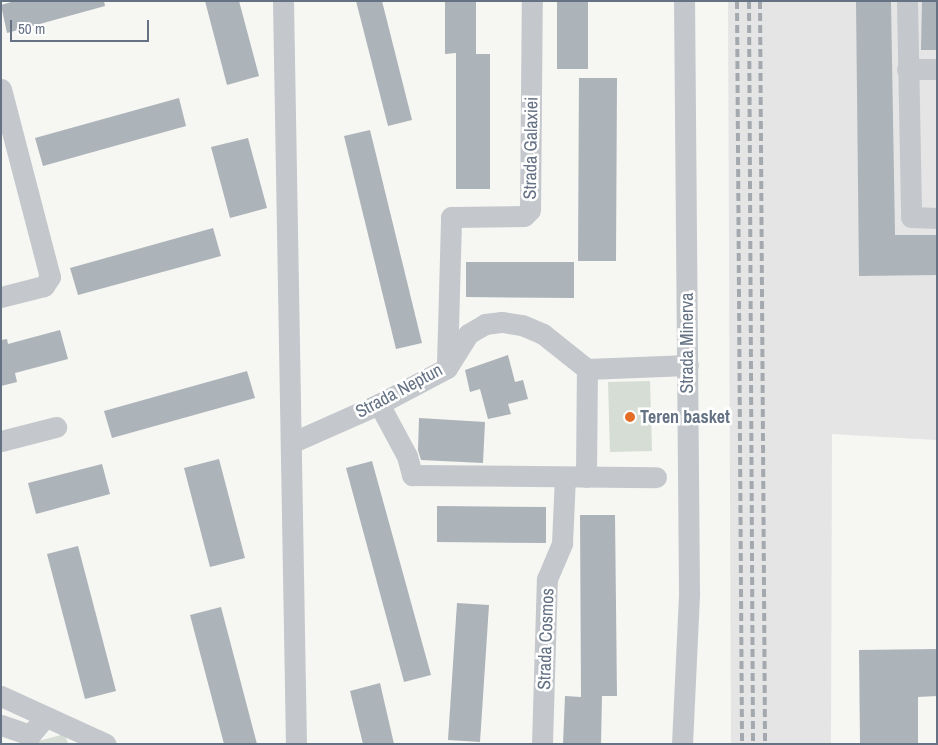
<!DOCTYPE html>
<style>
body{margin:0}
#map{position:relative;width:938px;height:745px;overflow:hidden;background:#f6f6f3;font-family:"Archivo Narrow",sans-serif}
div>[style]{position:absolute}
.built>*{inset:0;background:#e4e5e4}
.green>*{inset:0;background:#d6ddd4}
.building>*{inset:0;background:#acb3b9}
.minor>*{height:21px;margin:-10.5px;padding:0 10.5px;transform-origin:10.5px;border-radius:10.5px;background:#c4c7cb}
.rail>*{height:4px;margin-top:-2px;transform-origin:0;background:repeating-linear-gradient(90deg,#a4a9b0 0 8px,transparent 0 12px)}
.dots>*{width:14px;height:14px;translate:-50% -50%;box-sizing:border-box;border:2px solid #fff;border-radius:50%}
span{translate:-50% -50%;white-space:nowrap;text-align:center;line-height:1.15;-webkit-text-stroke:5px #fff;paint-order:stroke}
.street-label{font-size:18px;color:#657284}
.poi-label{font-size:18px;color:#657284;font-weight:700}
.left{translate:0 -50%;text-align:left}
.frame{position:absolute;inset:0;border:2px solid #657284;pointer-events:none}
.scale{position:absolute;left:10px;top:20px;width:139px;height:22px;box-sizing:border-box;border:2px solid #657284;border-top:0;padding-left:6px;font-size:15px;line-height:18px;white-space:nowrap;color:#657284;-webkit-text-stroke:4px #fff;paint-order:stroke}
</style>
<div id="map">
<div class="built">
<i style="clip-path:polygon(728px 1px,937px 1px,937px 440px,832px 434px,831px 744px,731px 744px)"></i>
</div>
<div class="green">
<i style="clip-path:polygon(650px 381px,652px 451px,610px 452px,608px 382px)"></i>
<i style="clip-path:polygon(65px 734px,68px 744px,27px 744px)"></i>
</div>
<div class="building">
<i style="clip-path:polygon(15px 1px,104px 1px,105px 6px,7px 33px,1px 5px)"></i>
<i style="clip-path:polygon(205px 1px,239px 1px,259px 76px,227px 85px)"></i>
<i style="clip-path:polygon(356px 1px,382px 1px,412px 120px,388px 126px)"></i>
<i style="clip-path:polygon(445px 1px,476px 1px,476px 54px,490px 54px,490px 189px,456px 189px,456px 53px,445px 54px)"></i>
<i style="clip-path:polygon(557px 1px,588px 1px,588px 69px,557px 69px)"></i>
<i style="clip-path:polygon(856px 1px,891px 1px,895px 235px,937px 235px,937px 275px,859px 276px)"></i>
<i style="clip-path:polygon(922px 1px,937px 1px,937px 50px,921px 50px)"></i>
<i style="clip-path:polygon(579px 78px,617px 78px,616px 261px,578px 261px)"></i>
<i style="clip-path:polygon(179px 98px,186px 126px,43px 166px,35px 138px)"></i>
<i style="clip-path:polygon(370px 130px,422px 343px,396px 349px,344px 136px)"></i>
<i style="clip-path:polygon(248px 138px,267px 208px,230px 218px,211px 147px)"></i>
<i style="clip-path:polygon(213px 228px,221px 256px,78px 295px,70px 268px)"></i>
<i style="clip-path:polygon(466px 262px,574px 262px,574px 298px,466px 297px)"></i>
<i style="clip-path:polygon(60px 330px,68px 359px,15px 373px,17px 382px,1px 386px,1px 340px,7px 339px,8px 344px)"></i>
<i style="clip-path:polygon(508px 355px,515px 382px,523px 380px,528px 399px,508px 404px,511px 414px,488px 419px,480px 389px,470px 392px,465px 370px)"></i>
<i style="clip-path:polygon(247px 371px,255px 398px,112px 438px,104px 411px)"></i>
<i style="clip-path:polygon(419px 418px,485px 422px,483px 463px,421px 460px,418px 450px)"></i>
<i style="clip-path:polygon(219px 459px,245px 558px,210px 567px,184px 468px)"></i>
<i style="clip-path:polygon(372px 461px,431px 675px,404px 682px,346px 468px)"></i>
<i style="clip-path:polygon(102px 464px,110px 494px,36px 514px,28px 483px)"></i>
<i style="clip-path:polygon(437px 506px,546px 507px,546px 543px,437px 542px)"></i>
<i style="clip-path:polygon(580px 515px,615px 515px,617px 696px,602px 696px,601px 744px,563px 744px,565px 696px,581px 697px)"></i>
<i style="clip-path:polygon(78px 546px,116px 691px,85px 699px,47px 554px)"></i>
<i style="clip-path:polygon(457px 603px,489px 605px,480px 742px,448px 740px)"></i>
<i style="clip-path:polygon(221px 607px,257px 744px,224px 744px,190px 615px)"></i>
<i style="clip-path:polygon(937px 649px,937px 696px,918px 697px,918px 744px,860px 744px,859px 650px)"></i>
<i style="clip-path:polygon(380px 683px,394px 744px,363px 744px,350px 691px)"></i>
</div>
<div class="minor">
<i style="left:283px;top:1px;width:743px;rotate:89deg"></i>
<i style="left:907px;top:1px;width:216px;rotate:88.9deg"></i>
<i style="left:911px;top:217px;width:26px;rotate:2deg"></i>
<i style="left:907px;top:69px;width:30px"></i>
<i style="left:1px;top:89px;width:194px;rotate:75.4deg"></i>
<i style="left:50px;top:277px;width:11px;rotate:124deg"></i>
<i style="left:44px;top:286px;width:44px;rotate:165.7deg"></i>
<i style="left:447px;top:364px;width:147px;rotate:-88.4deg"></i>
<i style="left:451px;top:217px;width:73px;rotate:-0.8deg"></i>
<i style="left:524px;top:216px;width:8px;rotate:-45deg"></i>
<i style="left:530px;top:210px;width:209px;rotate:-89.5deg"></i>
<i style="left:379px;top:404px;width:59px;rotate:61.7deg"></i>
<i style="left:407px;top:456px;width:20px;rotate:75deg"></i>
<i style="left:412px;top:475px;width:244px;rotate:0.5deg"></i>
<i style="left:1px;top:441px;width:57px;rotate:-14.3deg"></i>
<i style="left:291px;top:443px;width:96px;rotate:-23.9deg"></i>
<i style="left:379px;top:404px;width:77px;rotate:-27.9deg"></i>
<i style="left:447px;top:368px;width:40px;rotate:-58deg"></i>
<i style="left:468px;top:334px;width:20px;rotate:-30deg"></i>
<i style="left:485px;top:324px;width:17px;rotate:-7deg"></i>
<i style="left:502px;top:322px;width:20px;rotate:9deg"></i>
<i style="left:522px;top:325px;width:23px;rotate:23deg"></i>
<i style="left:543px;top:334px;width:56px;rotate:38.5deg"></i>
<i style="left:587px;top:369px;width:101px;rotate:-2.3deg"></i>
<i style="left:586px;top:477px;width:108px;rotate:-89.5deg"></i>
<i style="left:1px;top:696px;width:115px;rotate:24.6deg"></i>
<i style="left:1px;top:725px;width:31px;rotate:19deg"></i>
<i style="left:30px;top:735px;width:23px;rotate:-50deg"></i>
<i style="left:542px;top:744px;width:165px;rotate:-88.3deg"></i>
<i style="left:547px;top:579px;width:39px;rotate:-67deg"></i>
<i style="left:562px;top:543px;width:66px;rotate:-87.4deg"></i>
<i style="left:682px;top:744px;width:151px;rotate:-87.3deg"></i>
<i style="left:689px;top:593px;width:592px;rotate:-90.48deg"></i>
</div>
<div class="rail">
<i style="left:737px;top:1px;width:743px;rotate:89.61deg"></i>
<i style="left:749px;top:1px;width:743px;rotate:89.69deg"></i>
<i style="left:760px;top:1px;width:743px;rotate:89.61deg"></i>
</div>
<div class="dots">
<i style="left:630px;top:417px;background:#e56e25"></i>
</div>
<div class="street-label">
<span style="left:531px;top:148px;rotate:-89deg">Strada Galaxiei</span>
<span style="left:687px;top:343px;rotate:-90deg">Strada Minerva</span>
<span style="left:399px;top:391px;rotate:-28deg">Strada Neptun</span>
<span style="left:546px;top:639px;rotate:-88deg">Strada Cosmos</span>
</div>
<div class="poi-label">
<span class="left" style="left:640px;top:417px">Teren basket</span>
</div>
<div class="frame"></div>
<div class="scale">50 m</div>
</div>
